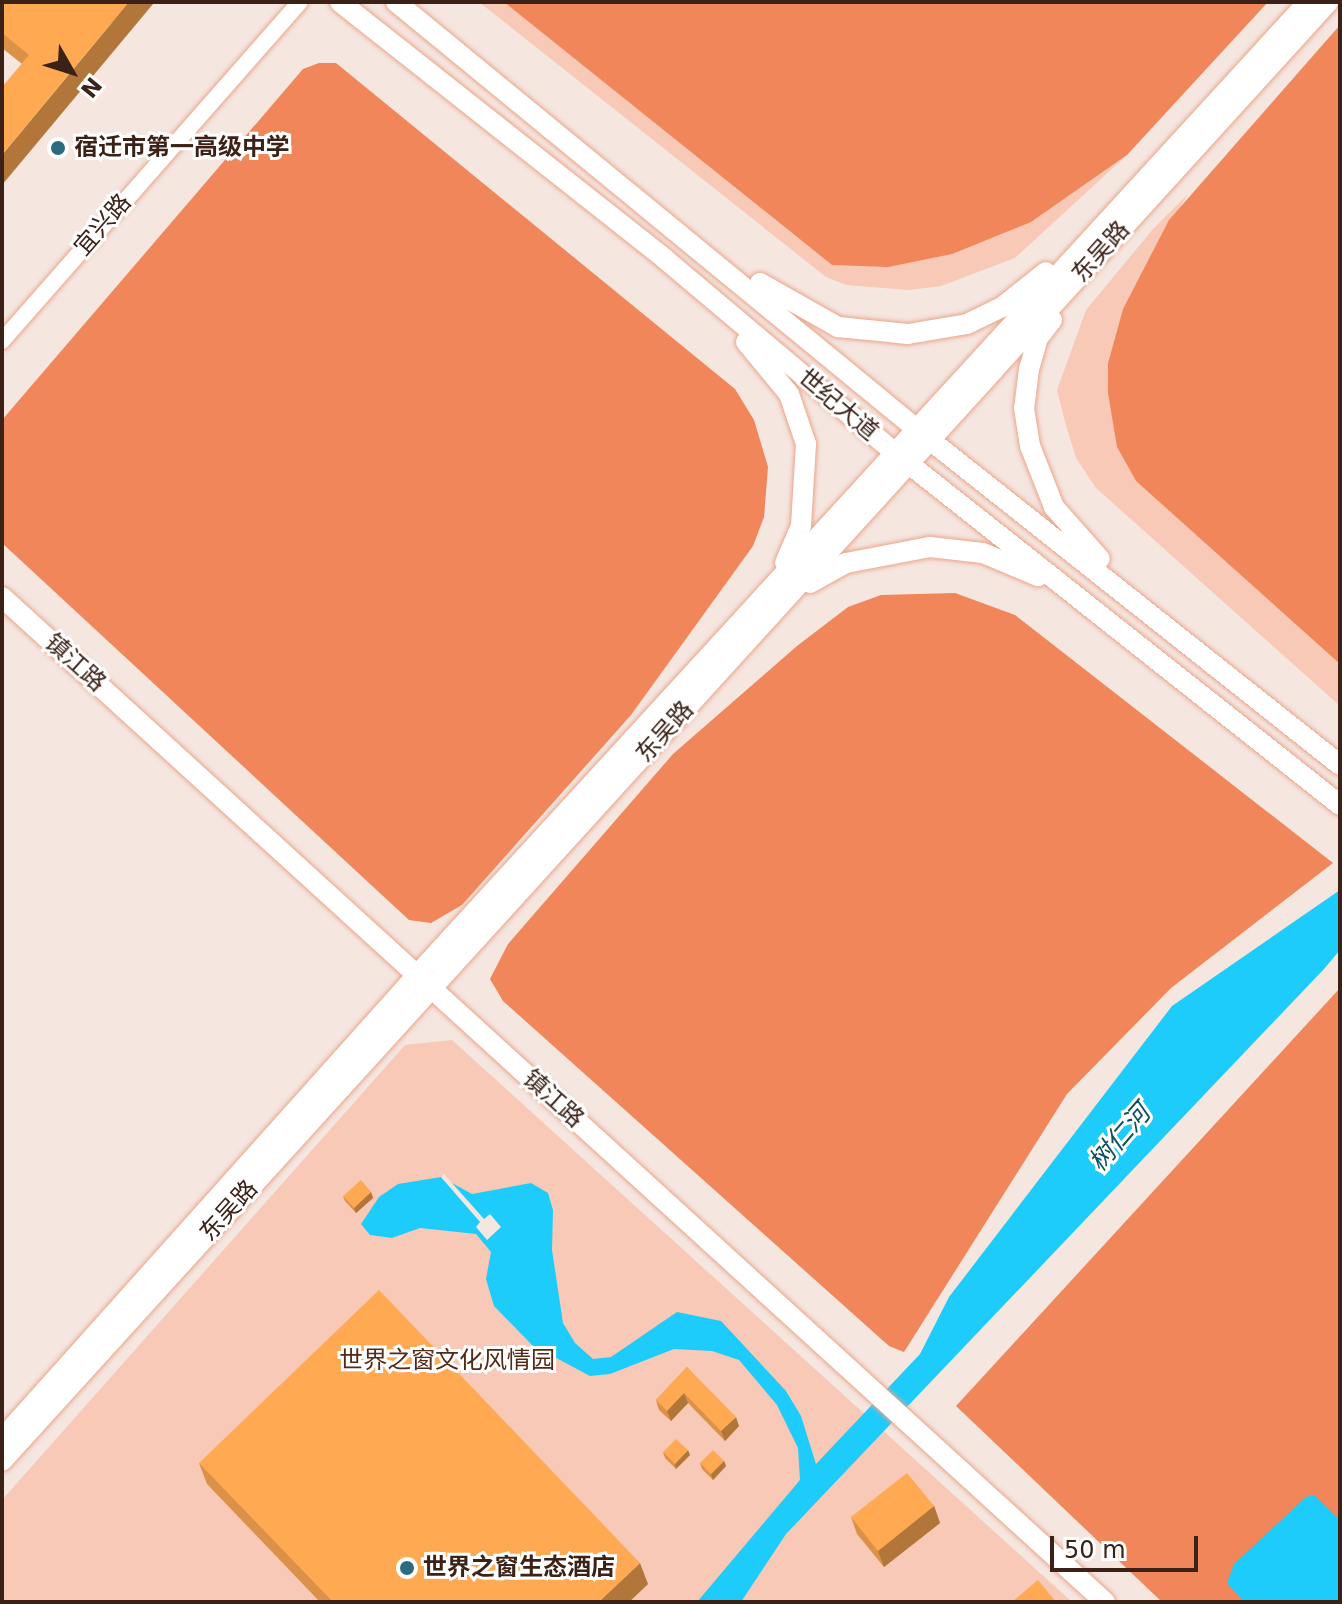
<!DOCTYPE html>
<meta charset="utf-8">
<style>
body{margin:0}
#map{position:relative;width:1342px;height:1604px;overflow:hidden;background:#f5e6e0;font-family:"DejaVu Sans","Noto Sans SC",sans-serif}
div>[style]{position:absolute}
.green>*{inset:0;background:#f8c9b6}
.forest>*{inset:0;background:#f08659}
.water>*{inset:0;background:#1eccfb}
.pier>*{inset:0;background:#f5e6e0}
.roads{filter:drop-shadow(0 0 2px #eba589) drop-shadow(0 0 2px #eba589)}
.minor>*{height:16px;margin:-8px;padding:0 8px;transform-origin:8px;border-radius:8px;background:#fff}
.tertiary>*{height:20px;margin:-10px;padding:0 10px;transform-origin:10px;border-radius:10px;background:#fff}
.wall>*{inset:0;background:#db9147}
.shaded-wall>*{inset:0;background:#b2763a}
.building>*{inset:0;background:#ffa953}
.dots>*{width:22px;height:22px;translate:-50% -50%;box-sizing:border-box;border:4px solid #fff;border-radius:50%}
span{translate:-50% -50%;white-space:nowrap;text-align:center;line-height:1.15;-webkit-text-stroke:6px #fff;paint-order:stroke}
.poi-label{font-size:24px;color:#3b2116;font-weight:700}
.left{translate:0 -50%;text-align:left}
.street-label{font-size:24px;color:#3b2116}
.park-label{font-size:24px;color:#532917}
.water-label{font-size:26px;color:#0e4f63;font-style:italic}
.frame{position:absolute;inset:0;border:4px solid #3b2116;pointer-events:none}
.north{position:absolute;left:32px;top:32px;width:80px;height:80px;-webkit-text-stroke:6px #fff;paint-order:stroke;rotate:129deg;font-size:22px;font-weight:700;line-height:32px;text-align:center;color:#3b2116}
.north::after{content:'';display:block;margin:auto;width:28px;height:36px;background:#3b2116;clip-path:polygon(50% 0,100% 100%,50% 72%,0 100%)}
.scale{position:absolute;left:1050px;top:1536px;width:148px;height:36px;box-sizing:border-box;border:4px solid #3b2116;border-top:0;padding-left:10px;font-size:24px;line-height:28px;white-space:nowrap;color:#3b2116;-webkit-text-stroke:6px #fff;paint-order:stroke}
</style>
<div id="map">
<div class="green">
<i style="clip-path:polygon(479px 2px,504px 2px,832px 265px,1031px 222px,1127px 155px,1015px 258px,941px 286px,909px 290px,846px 285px,826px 277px)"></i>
<i style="clip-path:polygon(1187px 195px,1123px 309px,1108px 363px,1117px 447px,1136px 481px,1340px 664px,1340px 706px,1096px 488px,1076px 458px,1065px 422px,1057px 390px,1086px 310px,1153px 229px)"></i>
<i style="clip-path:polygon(452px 1040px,1072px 1602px,2px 1602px,2px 1500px,405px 1045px)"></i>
</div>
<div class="forest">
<i style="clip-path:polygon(504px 2px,1268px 2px,1127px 155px,1031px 222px,952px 254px,888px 267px,832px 265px)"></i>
<i style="clip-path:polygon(1340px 25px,1340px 664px,1136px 481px,1117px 447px,1108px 393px,1108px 363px,1123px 309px,1169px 220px)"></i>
<i style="clip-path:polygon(319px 63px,336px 63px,735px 389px,754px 420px,768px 467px,764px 517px,753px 546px,631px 715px,462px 905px,431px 923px,409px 920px,2px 543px,2px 420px,303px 69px)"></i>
<i style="clip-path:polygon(955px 593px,1015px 615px,1333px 863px,1171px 988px,1067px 1094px,904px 1352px,889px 1346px,503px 1001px,490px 979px,508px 944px,673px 754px,797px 646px,848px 607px,881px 595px)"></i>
<i style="clip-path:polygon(1340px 988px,1340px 1602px,1162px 1602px,956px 1406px)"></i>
</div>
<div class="water">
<i style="clip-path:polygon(1340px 890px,1340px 950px,1324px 969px,786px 1534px,741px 1602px,697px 1602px,800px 1480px,798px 1448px,777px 1405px,739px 1360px,712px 1351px,674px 1349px,610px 1374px,590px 1376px,532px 1345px,494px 1306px,486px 1279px,491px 1252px,476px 1234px,420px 1228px,392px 1238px,370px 1235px,361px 1224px,379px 1197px,398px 1184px,441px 1177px,472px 1194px,531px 1183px,548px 1193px,553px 1210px,552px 1250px,563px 1323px,575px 1343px,593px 1359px,611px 1357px,677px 1312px,721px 1321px,786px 1391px,801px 1416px,816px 1464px,920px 1354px,949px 1297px,1172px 1006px)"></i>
<i style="clip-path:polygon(1314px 1495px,1340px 1520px,1340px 1602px,1244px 1602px,1227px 1583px,1234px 1564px,1306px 1497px)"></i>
</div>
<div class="pier">
<i style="clip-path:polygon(444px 1174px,484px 1219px,490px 1214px,501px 1227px,487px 1240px,476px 1227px,480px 1222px,441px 1177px)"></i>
</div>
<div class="roads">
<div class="minor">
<i style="left:2px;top:341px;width:451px;rotate:-48.7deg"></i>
</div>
<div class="tertiary">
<i style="left:340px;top:2px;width:414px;rotate:38.3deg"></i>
<i style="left:665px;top:259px;width:299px;rotate:40.1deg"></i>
<i style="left:894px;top:452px;width:569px;rotate:38.36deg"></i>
<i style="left:396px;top:2px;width:691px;rotate:39.36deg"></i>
<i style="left:930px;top:440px;width:523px;rotate:38.4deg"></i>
<i style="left:760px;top:283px;width:90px;rotate:29.4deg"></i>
<i style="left:838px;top:327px;width:70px;rotate:5.7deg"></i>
<i style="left:908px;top:334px;width:60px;rotate:-9.6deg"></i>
<i style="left:967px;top:324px;width:39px;rotate:-26deg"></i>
<i style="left:1002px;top:307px;width:56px;rotate:-38.5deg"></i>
<i style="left:1052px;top:320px;width:23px;rotate:128deg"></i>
<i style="left:1038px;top:338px;width:32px;rotate:106deg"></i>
<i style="left:1029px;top:369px;width:39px;rotate:97deg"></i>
<i style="left:1024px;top:408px;width:38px;rotate:81deg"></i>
<i style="left:1030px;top:446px;width:66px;rotate:68.5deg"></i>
<i style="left:1054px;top:507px;width:69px;rotate:48.5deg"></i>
<i style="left:746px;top:342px;width:67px;rotate:50.4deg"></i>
<i style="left:789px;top:394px;width:53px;rotate:71.2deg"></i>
<i style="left:806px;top:444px;width:82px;rotate:93.5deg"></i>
<i style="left:801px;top:526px;width:40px;rotate:113.4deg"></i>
<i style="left:810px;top:583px;width:41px;rotate:-29.1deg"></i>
<i style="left:846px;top:563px;width:86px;rotate:-10.8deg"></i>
<i style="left:930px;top:547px;width:53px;rotate:6.5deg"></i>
<i style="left:983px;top:553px;width:60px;rotate:22.7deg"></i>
<i style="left:2px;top:597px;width:1492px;rotate:42.34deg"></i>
<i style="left:2px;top:1439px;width:623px;rotate:-48.19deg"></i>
<i style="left:417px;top:975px;width:1319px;rotate:-47.52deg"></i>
<i style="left:2px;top:1461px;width:1972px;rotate:-47.73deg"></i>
</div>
</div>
<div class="wall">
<i style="clip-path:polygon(2px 2px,153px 4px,22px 64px,2px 48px)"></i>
<i style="clip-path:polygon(371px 1192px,373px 1198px,356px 1213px,345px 1201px,343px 1196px)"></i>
<i style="clip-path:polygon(687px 1367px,739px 1426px,725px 1441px,688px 1403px,671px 1421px,659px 1410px,656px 1400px)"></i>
<i style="clip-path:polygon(663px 1452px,690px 1455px,676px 1469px,665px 1458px)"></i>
<i style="clip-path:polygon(724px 1461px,726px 1466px,713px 1480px,702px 1469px,700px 1463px)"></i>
<i style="clip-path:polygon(199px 1463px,648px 1584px,629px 1602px,320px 1602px,207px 1484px)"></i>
<i style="clip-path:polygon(934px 1506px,940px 1523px,884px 1567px,857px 1534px,851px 1517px)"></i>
</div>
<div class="shaded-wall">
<i style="clip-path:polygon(129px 2px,152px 2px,153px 4px,2px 185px,2px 155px)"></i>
<i style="clip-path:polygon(371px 1192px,373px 1198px,356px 1213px,354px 1208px)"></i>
<i style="clip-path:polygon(684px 1393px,688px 1403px,671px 1421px,667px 1411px)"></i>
<i style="clip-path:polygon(736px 1417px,739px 1426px,725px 1441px,721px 1431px)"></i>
<i style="clip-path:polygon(688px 1450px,690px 1455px,676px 1469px,675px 1464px)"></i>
<i style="clip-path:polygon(724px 1461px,726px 1466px,713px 1480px,711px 1474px)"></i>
<i style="clip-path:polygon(934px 1506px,940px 1523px,884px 1567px,878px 1551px)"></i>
<i style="clip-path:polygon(640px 1563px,648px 1584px,629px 1602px,599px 1602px)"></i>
</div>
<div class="building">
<i style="clip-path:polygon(2px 2px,129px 2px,2px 155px,2px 87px,29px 55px,2px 33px)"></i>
<i style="clip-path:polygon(361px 1180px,371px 1192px,354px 1208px,343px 1196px)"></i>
<i style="clip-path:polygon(379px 1290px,640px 1563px,599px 1602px,333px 1602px,199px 1463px)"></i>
<i style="clip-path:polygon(687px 1367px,736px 1417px,721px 1431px,684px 1393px,667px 1411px,656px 1400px)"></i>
<i style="clip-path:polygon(676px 1439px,688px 1450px,675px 1464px,663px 1452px)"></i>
<i style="clip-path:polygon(713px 1450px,724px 1461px,711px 1474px,700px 1463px)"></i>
<i style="clip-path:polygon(907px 1473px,934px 1506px,878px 1551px,851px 1517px)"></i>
<i style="clip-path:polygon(1038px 1580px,1056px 1602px,1012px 1602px)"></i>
</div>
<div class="dots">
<i style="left:58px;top:148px;background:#2b6a7f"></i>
<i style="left:407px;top:1568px;background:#2b6a7f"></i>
</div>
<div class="poi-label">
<span class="left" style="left:74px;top:148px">宿迁市第一高级中学</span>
<span class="left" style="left:423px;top:1568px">世界之窗生态酒店</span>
</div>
<div class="street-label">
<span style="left:103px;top:225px;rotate:-49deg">宜兴路</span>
<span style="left:1101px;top:252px;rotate:-48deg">东吴路</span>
<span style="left:838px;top:405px;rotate:40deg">世纪大道</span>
<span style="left:75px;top:663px;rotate:42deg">镇江路</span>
<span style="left:665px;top:732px;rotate:-48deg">东吴路</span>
<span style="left:553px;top:1099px;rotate:42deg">镇江路</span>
<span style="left:229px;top:1211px;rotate:-48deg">东吴路</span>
</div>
<div class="park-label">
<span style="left:447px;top:1361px">世界之窗文化风情园</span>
</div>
<div class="water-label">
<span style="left:1120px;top:1138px;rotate:-49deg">树仁河</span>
</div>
<div class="frame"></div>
<div class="north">N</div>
<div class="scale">50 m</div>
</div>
